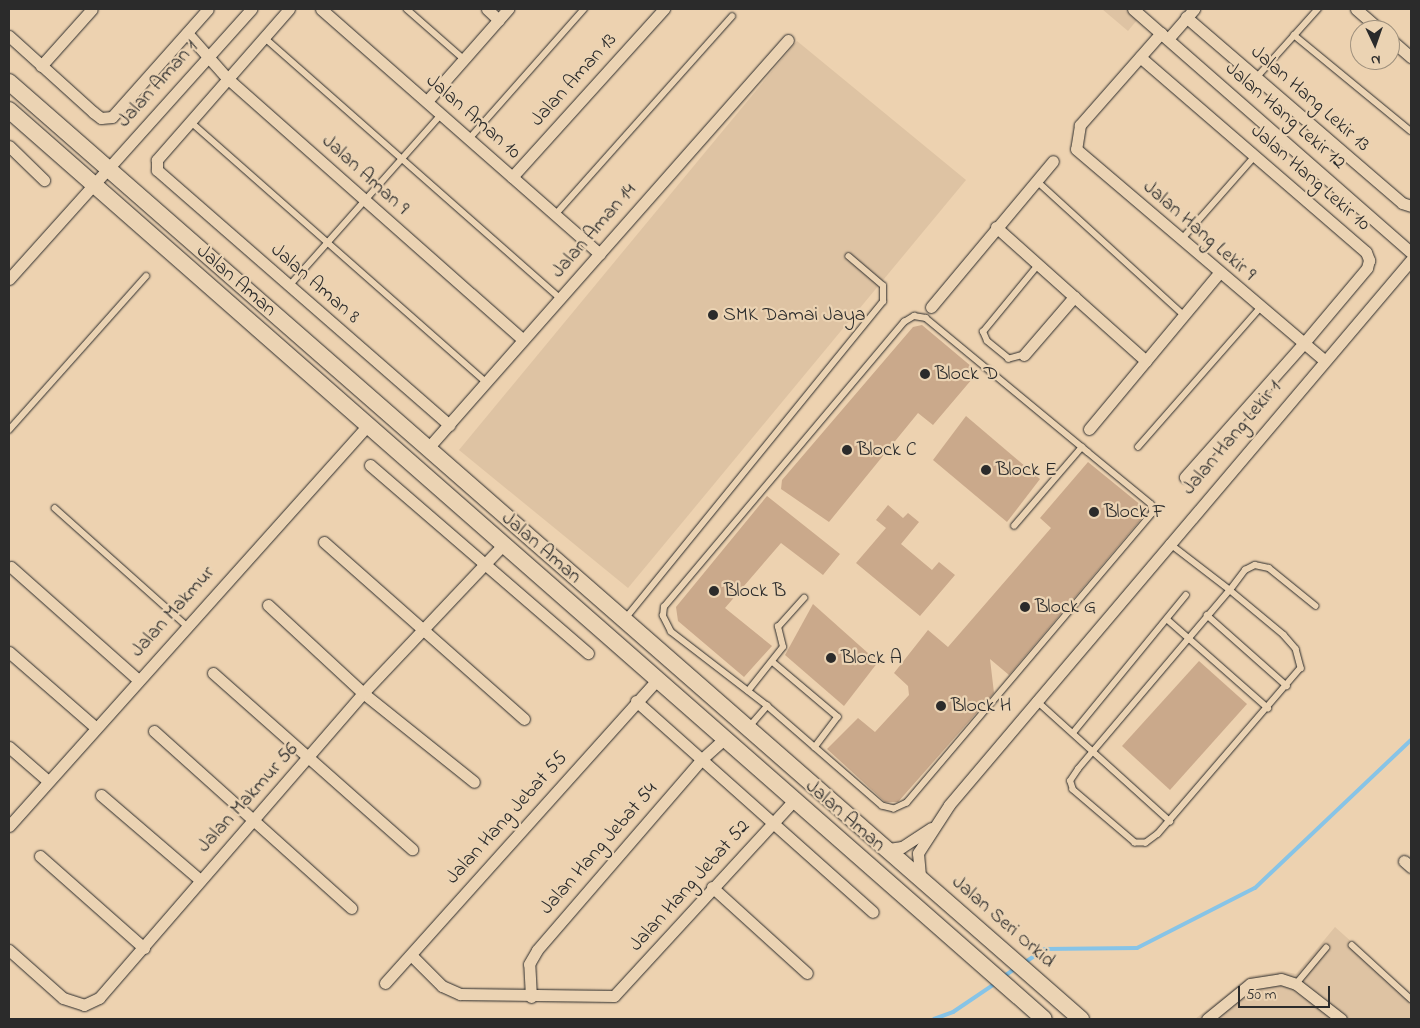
<!DOCTYPE html>
<style>
body{margin:0}
#map{position:relative;width:1420px;height:1028px;overflow:hidden;background:#edd2b0;font-family:"Indie Flower",sans-serif}
div>[style]{position:absolute}
.built>*{inset:0;background:#dec3a3}
.stream>*{height:4px;margin:-2px;padding:0 2px;transform-origin:2px;border-radius:2px;background:#87c4e7}
.building>*{inset:0;background:#caa98b}
.roads{filter:drop-shadow(0 0 1px #2b2b2b) drop-shadow(0 0 1px #2b2b2b)}
.lane>*{height:5.5px;margin:-2.75px;padding:0 2.75px;transform-origin:2.75px;border-radius:2.75px;background:#ebd3b3}
.street>*{height:11px;margin:-5.5px;padding:0 5.5px;transform-origin:5.5px;border-radius:5.5px;background:#ebd3b3}
.secondary>*{height:16px;margin:-8px;padding:0 8px;transform-origin:8px;border-radius:8px;background:#ebd3b3}
.dots>*{width:14px;height:14px;translate:-50% -50%;box-sizing:border-box;border:2px solid #ebd3b3;border-radius:50%}
span{translate:-50% -50%;white-space:nowrap;text-align:center;line-height:1.15;-webkit-text-stroke:4.5px #ebd3b3;paint-order:stroke}
.street-label{font-size:20px;color:#2b2b2b}
.poi-label{font-size:20px;color:#2b2b2b}
.left{translate:0 -50%;text-align:left}
.frame{position:absolute;inset:0;border:10px solid #2b2b2b;pointer-events:none}
.north{position:absolute;left:1350px;top:20px;width:50px;height:50px;box-sizing:border-box;background:#ebd3b3;border:1px solid #9e907d;border-radius:50%;rotate:177deg;font-size:14px;font-weight:700;line-height:20px;text-align:center;color:#2b2b2b}
.north::after{content:'';display:block;margin:auto;width:18px;height:22px;background:#2b2b2b;clip-path:polygon(50% 0,100% 100%,50% 72%,0 100%)}
.scale{position:absolute;left:1238px;top:986px;width:92px;height:22px;box-sizing:border-box;border:2px solid #2b2b2b;border-top:0;padding-left:6px;font-size:15px;line-height:18px;white-space:nowrap;color:#2b2b2b;-webkit-text-stroke:4px #ebd3b3;paint-order:stroke}
</style>
<div id="map">
<div class="built">
<i style="clip-path:polygon(1102px 9px,1146px 9px,1128px 31px)"></i>
<i style="clip-path:polygon(797px 41px,966px 180px,628px 588px,459px 450px)"></i>
<i style="clip-path:polygon(1335px 927px,1411px 995px,1411px 1019px,1195px 1019px,1250px 976px,1282px 971px,1296px 974px)"></i>
</div>
<div class="stream">
<i style="left:1024px;top:963px;width:25px;rotate:-34deg"></i>
<i style="left:1045px;top:949px;width:92px;rotate:-0.6deg"></i>
<i style="left:1137px;top:948px;width:132px;rotate:-27deg"></i>
<i style="left:1255px;top:888px;width:215px;rotate:-43.5deg"></i>
<i style="left:1003px;top:977px;width:16px;rotate:-35deg"></i>
<i style="left:934px;top:1019px;width:20px;rotate:-20deg"></i>
<i style="left:953px;top:1012px;width:52px;rotate:-34deg"></i>
</div>
<div class="building">
<i style="clip-path:polygon(922px 325px,978px 372px,933px 425px,918px 413px,829px 522px,781px 489px,782px 480px,913px 327px)"></i>
<i style="clip-path:polygon(966px 416px,1040px 479px,1007px 522px,933px 460px)"></i>
<i style="clip-path:polygon(1088px 462px,1142px 506px,1143px 517px,1009px 675px,990px 659px,994px 693px,898px 802px,885px 802px,827px 749px,858px 718px,875px 732px,909px 695px,908px 686px,894px 673px,928px 630px,948px 647px,1051px 528px,1040px 518px)"></i>
<i style="clip-path:polygon(767px 496px,840px 554px,823px 575px,781px 543px,725px 608px,772px 646px,744px 677px,678px 621px,676px 607px)"></i>
<i style="clip-path:polygon(888px 505px,903px 518px,908px 513px,919px 522px,901px 544px,932px 570px,939px 562px,955px 575px,920px 616px,856px 563px,886px 528px,876px 520px)"></i>
<i style="clip-path:polygon(813px 604px,878px 662px,844px 706px,785px 655px)"></i>
<i style="clip-path:polygon(1199px 661px,1247px 704px,1170px 790px,1122px 746px)"></i>
</div>
<div class="roads">
<div class="lane">
<i style="left:407px;top:9px;width:76px;rotate:41.3deg"></i>
<i style="left:1294px;top:35px;width:151px;rotate:39.4deg"></i>
<i style="left:264px;top:37px;width:395px;rotate:41.4deg"></i>
<i style="left:1256px;top:78px;width:93px;rotate:-48.1deg"></i>
<i style="left:190px;top:121px;width:395px;rotate:41.4deg"></i>
<i style="left:469px;top:139px;width:174px;rotate:-48.5deg"></i>
<i style="left:1036px;top:180px;width:200px;rotate:42.4deg"></i>
<i style="left:555px;top:215px;width:266px;rotate:-48.3deg"></i>
<i style="left:1181px;top:240px;width:112px;rotate:-48.6deg"></i>
<i style="left:289px;top:286px;width:229px;rotate:-48.4deg"></i>
<i style="left:914px;top:316px;width:12px;rotate:9deg"></i>
<i style="left:926px;top:318px;width:210px;rotate:39.6deg"></i>
<i style="left:1088px;top:452px;width:82px;rotate:39.5deg"></i>
<i style="left:1151px;top:504px;width:9px;rotate:77deg"></i>
<i style="left:1153px;top:513px;width:380px;rotate:130.3deg"></i>
<i style="left:907px;top:803px;width:14px;rotate:155deg"></i>
<i style="left:894px;top:809px;width:12px;rotate:-166deg"></i>
<i style="left:882px;top:806px;width:152px;rotate:-139deg"></i>
<i style="left:767px;top:706px;width:121px;rotate:-142.4deg"></i>
<i style="left:671px;top:632px;width:18px;rotate:-117deg"></i>
<i style="left:663px;top:616px;width:9px;rotate:-84deg"></i>
<i style="left:664px;top:607px;width:373px;rotate:-49.9deg"></i>
<i style="left:904px;top:322px;width:12px;rotate:-31deg"></i>
<i style="left:1024px;top:355px;width:16px;rotate:165deg"></i>
<i style="left:1009px;top:359px;width:28px;rotate:-141deg"></i>
<i style="left:987px;top:341px;width:10px;rotate:-114deg"></i>
<i style="left:983px;top:332px;width:87px;rotate:-50.6deg"></i>
<i style="left:9px;top:430px;width:206px;rotate:-48.3deg"></i>
<i style="left:1138px;top:447px;width:185px;rotate:-48.7deg"></i>
<i style="left:55px;top:508px;width:176px;rotate:41.8deg"></i>
<i style="left:1014px;top:526px;width:104px;rotate:-49.3deg"></i>
<i style="left:1169px;top:543px;width:77px;rotate:37.6deg"></i>
<i style="left:1230px;top:590px;width:70px;rotate:39.8deg"></i>
<i style="left:1284px;top:635px;width:18px;rotate:49deg"></i>
<i style="left:1296px;top:649px;width:20px;rotate:75deg"></i>
<i style="left:1301px;top:668px;width:219px;rotate:130.7deg"></i>
<i style="left:1158px;top:834px;width:15px;rotate:143deg"></i>
<i style="left:1146px;top:843px;width:11px;rotate:180deg"></i>
<i style="left:1135px;top:843px;width:82px;rotate:-139.5deg"></i>
<i style="left:1073px;top:790px;width:9px;rotate:-108deg"></i>
<i style="left:1070px;top:781px;width:14px;rotate:-56deg"></i>
<i style="left:1078px;top:769px;width:235px;rotate:-49.7deg"></i>
<i style="left:1230px;top:590px;width:25px;rotate:-53deg"></i>
<i style="left:1245px;top:570px;width:11px;rotate:-27deg"></i>
<i style="left:1255px;top:565px;width:14px;rotate:12deg"></i>
<i style="left:1269px;top:568px;width:60px;rotate:39deg"></i>
<i style="left:1207px;top:615px;width:107px;rotate:41.6deg"></i>
<i style="left:625px;top:619px;width:409px;rotate:-50.9deg"></i>
<i style="left:883px;top:302px;width:16px;rotate:-90deg"></i>
<i style="left:883px;top:286px;width:45px;rotate:-139.5deg"></i>
<i style="left:1167px;top:619px;width:135px;rotate:41.4deg"></i>
<i style="left:773px;top:662px;width:85px;rotate:40.2deg"></i>
<i style="left:838px;top:717px;width:38px;rotate:127deg"></i>
<i style="left:748px;top:691px;width:56px;rotate:-51.5deg"></i>
<i style="left:783px;top:647px;width:21px;rotate:-104deg"></i>
<i style="left:778px;top:627px;width:39px;rotate:-48deg"></i>
<i style="left:1036px;top:700px;width:181px;rotate:42.1deg"></i>
<i style="left:749px;top:727px;width:28px;rotate:-49deg"></i>
<i style="left:1073px;top:733px;width:178px;rotate:-50.7deg"></i>
<i style="left:1352px;top:945px;width:80px;rotate:42.5deg"></i>
<i style="left:1296px;top:984px;width:47px;rotate:-50.2deg"></i>
</div>
<div class="street">
<i style="left:289px;top:9px;width:201px;rotate:131.2deg"></i>
<i style="left:157px;top:160px;width:10px;rotate:90deg"></i>
<i style="left:157px;top:170px;width:388px;rotate:41.1deg"></i>
<i style="left:321px;top:9px;width:371px;rotate:41.3deg"></i>
<i style="left:487px;top:9px;width:16px;rotate:43deg"></i>
<i style="left:1133px;top:9px;width:369px;rotate:41.2deg"></i>
<i style="left:1356px;top:9px;width:32px;rotate:41deg"></i>
<i style="left:1186px;top:17px;width:285px;rotate:40.7deg"></i>
<i style="left:1402px;top:203px;width:9px;rotate:18deg"></i>
<i style="left:187px;top:33px;width:60px;rotate:48.4deg"></i>
<i style="left:227px;top:78px;width:395px;rotate:41.5deg"></i>
<i style="left:1161px;top:33px;width:123px;rotate:131.4deg"></i>
<i style="left:1080px;top:125px;width:24px;rotate:99deg"></i>
<i style="left:1076px;top:149px;width:324px;rotate:40.4deg"></i>
<i style="left:9px;top:36px;width:113px;rotate:42.1deg"></i>
<i style="left:93px;top:112px;width:10px;rotate:37deg"></i>
<i style="left:101px;top:118px;width:11px;rotate:-5deg"></i>
<i style="left:112px;top:117px;width:144px;rotate:-48.4deg"></i>
<i style="left:1168px;top:39px;width:40px;rotate:-49deg"></i>
<i style="left:1390px;top:39px;width:28px;rotate:41deg"></i>
<i style="left:1140px;top:57px;width:298px;rotate:40.8deg"></i>
<i style="left:1366px;top:252px;width:9px;rotate:69deg"></i>
<i style="left:1369px;top:260px;width:8px;rotate:104deg"></i>
<i style="left:1367px;top:268px;width:99px;rotate:130.1deg"></i>
<i style="left:1303px;top:344px;width:178px;rotate:131.6deg"></i>
<i style="left:41px;top:66px;width:76px;rotate:-48.2deg"></i>
<i style="left:427px;top:101px;width:123px;rotate:-48.6deg"></i>
<i style="left:9px;top:146px;width:49px;rotate:44.2deg"></i>
<i style="left:512px;top:177px;width:227px;rotate:-47.9deg"></i>
<i style="left:996px;top:227px;width:201px;rotate:41.8deg"></i>
<i style="left:9px;top:279px;width:363px;rotate:-48.1deg"></i>
<i style="left:931px;top:307px;width:190px;rotate:-50.1deg"></i>
<i style="left:1024px;top:355px;width:77px;rotate:-49.2deg"></i>
<i style="left:1089px;top:429px;width:203px;rotate:-50.2deg"></i>
<i style="left:428px;top:448px;width:544px;rotate:-48.58deg"></i>
<i style="left:370px;top:465px;width:288px;rotate:40.8deg"></i>
<i style="left:324px;top:542px;width:267px;rotate:41.5deg"></i>
<i style="left:11px;top:567px;width:169px;rotate:41.6deg"></i>
<i style="left:268px;top:605px;width:129px;rotate:42.8deg"></i>
<i style="left:363px;top:693px;width:142px;rotate:38.7deg"></i>
<i style="left:9px;top:652px;width:114px;rotate:41.1deg"></i>
<i style="left:213px;top:673px;width:266px;rotate:41.5deg"></i>
<i style="left:636px;top:701px;width:317px;rotate:41.7deg"></i>
<i style="left:154px;top:731px;width:265px;rotate:41.9deg"></i>
<i style="left:9px;top:747px;width:52px;rotate:41.1deg"></i>
<i style="left:101px;top:795px;width:130px;rotate:40.6deg"></i>
<i style="left:9px;top:826px;width:538px;rotate:-48.16deg"></i>
<i style="left:889px;top:849px;width:13px;rotate:-9deg"></i>
<i style="left:902px;top:847px;width:35px;rotate:-33deg"></i>
<i style="left:40px;top:856px;width:139px;rotate:41.5deg"></i>
<i style="left:1404px;top:861px;width:9px;rotate:41deg"></i>
<i style="left:920px;top:876px;width:23px;rotate:-95deg"></i>
<i style="left:918px;top:853px;width:57px;rotate:-57.1deg"></i>
<i style="left:949px;top:805px;width:714px;rotate:-49.71deg"></i>
<i style="left:712px;top:887px;width:128px;rotate:42.2deg"></i>
<i style="left:9px;top:950px;width:72px;rotate:41.6deg"></i>
<i style="left:63px;top:998px;width:22px;rotate:18deg"></i>
<i style="left:84px;top:1005px;width:17px;rotate:-25deg"></i>
<i style="left:99px;top:998px;width:403px;rotate:-49.1deg"></i>
<i style="left:363px;top:693px;width:205px;rotate:-46.6deg"></i>
<i style="left:411px;top:955px;width:44px;rotate:45deg"></i>
<i style="left:442px;top:986px;width:20px;rotate:24deg"></i>
<i style="left:460px;top:994px;width:154px;rotate:0.7deg"></i>
<i style="left:614px;top:996px;width:268px;rotate:-47.4deg"></i>
<i style="left:385px;top:983px;width:409px;rotate:-48.1deg"></i>
<i style="left:531px;top:997px;width:33px;rotate:-93deg"></i>
<i style="left:529px;top:964px;width:16px;rotate:-60deg"></i>
<i style="left:537px;top:950px;width:254px;rotate:-49.2deg"></i>
<i style="left:703px;top:758px;width:30px;rotate:-42deg"></i>
<i style="left:1207px;top:1019px;width:55px;rotate:-39.1deg"></i>
<i style="left:1250px;top:984px;width:31px;rotate:-9deg"></i>
<i style="left:1281px;top:979px;width:16px;rotate:18deg"></i>
<i style="left:1296px;top:984px;width:57px;rotate:37.9deg"></i>
</div>
<div class="secondary">
<i style="left:9px;top:82px;width:1424px;rotate:41.16deg"></i>
<i style="left:9px;top:110px;width:1377px;rotate:41.29deg"></i>
</div>
</div>
<div class="dots">
<i style="left:713px;top:315px;background:#2b2b2b"></i>
<i style="left:925px;top:374px;background:#2b2b2b"></i>
<i style="left:847px;top:450px;background:#2b2b2b"></i>
<i style="left:986px;top:470px;background:#2b2b2b"></i>
<i style="left:1094px;top:512px;background:#2b2b2b"></i>
<i style="left:714px;top:591px;background:#2b2b2b"></i>
<i style="left:1025px;top:607px;background:#2b2b2b"></i>
<i style="left:831px;top:658px;background:#2b2b2b"></i>
<i style="left:941px;top:706px;background:#2b2b2b"></i>
</div>
<div class="street-label">
<span style="left:574px;top:80px;rotate:-48deg">Jalan Aman 13</span>
<span style="left:158px;top:84px;rotate:-48deg">Jalan Aman 1</span>
<span style="left:1310px;top:99px;rotate:41deg">Jalan Hang Lekir 13</span>
<span style="left:1285px;top:116px;rotate:41deg">Jalan Hang Lekir 12</span>
<span style="left:473px;top:117px;rotate:41deg">Jalan Aman 10</span>
<span style="left:365px;top:175px;rotate:42deg">Jalan Aman 9</span>
<span style="left:1310px;top:178px;rotate:41deg">Jalan Hang Lekir 10</span>
<span style="left:594px;top:231px;rotate:-49deg">Jalan Aman 14</span>
<span style="left:1199px;top:231px;rotate:41deg">Jalan Hang Lekir 9</span>
<span style="left:236px;top:281px;rotate:41deg">Jalan Aman</span>
<span style="left:315px;top:284px;rotate:41deg">Jalan Aman 8</span>
<span style="left:1232px;top:438px;rotate:-50deg">Jalan Hang Lekir 1</span>
<span style="left:541px;top:548px;rotate:41deg">Jalan Aman</span>
<span style="left:173px;top:612px;rotate:-48deg">Jalan Makmur</span>
<span style="left:248px;top:798px;rotate:-48deg">Jalan Makmur 56</span>
<span style="left:845px;top:816px;rotate:41deg">Jalan Aman</span>
<span style="left:507px;top:818px;rotate:-48deg">Jalan Hang Jebat 55</span>
<span style="left:599px;top:849px;rotate:-49deg">Jalan Hang Jebat 54</span>
<span style="left:690px;top:886px;rotate:-48deg">Jalan Hang Jebat 52</span>
<span style="left:1003px;top:922px;rotate:41deg">Jalan Seri Orkid</span>
</div>
<div class="poi-label">
<span class="left" style="left:723px;top:315px">SMK Damai Jaya</span>
<span class="left" style="left:935px;top:374px">Block D</span>
<span class="left" style="left:857px;top:450px">Block C</span>
<span class="left" style="left:996px;top:470px">Block E</span>
<span class="left" style="left:1104px;top:512px">Block F</span>
<span class="left" style="left:724px;top:591px">Block B</span>
<span class="left" style="left:1035px;top:607px">Block G</span>
<span class="left" style="left:841px;top:658px">Block A</span>
<span class="left" style="left:951px;top:706px">Block H</span>
</div>
<div class="frame"></div>
<div class="north">N</div>
<div class="scale">50 m</div>
</div>
